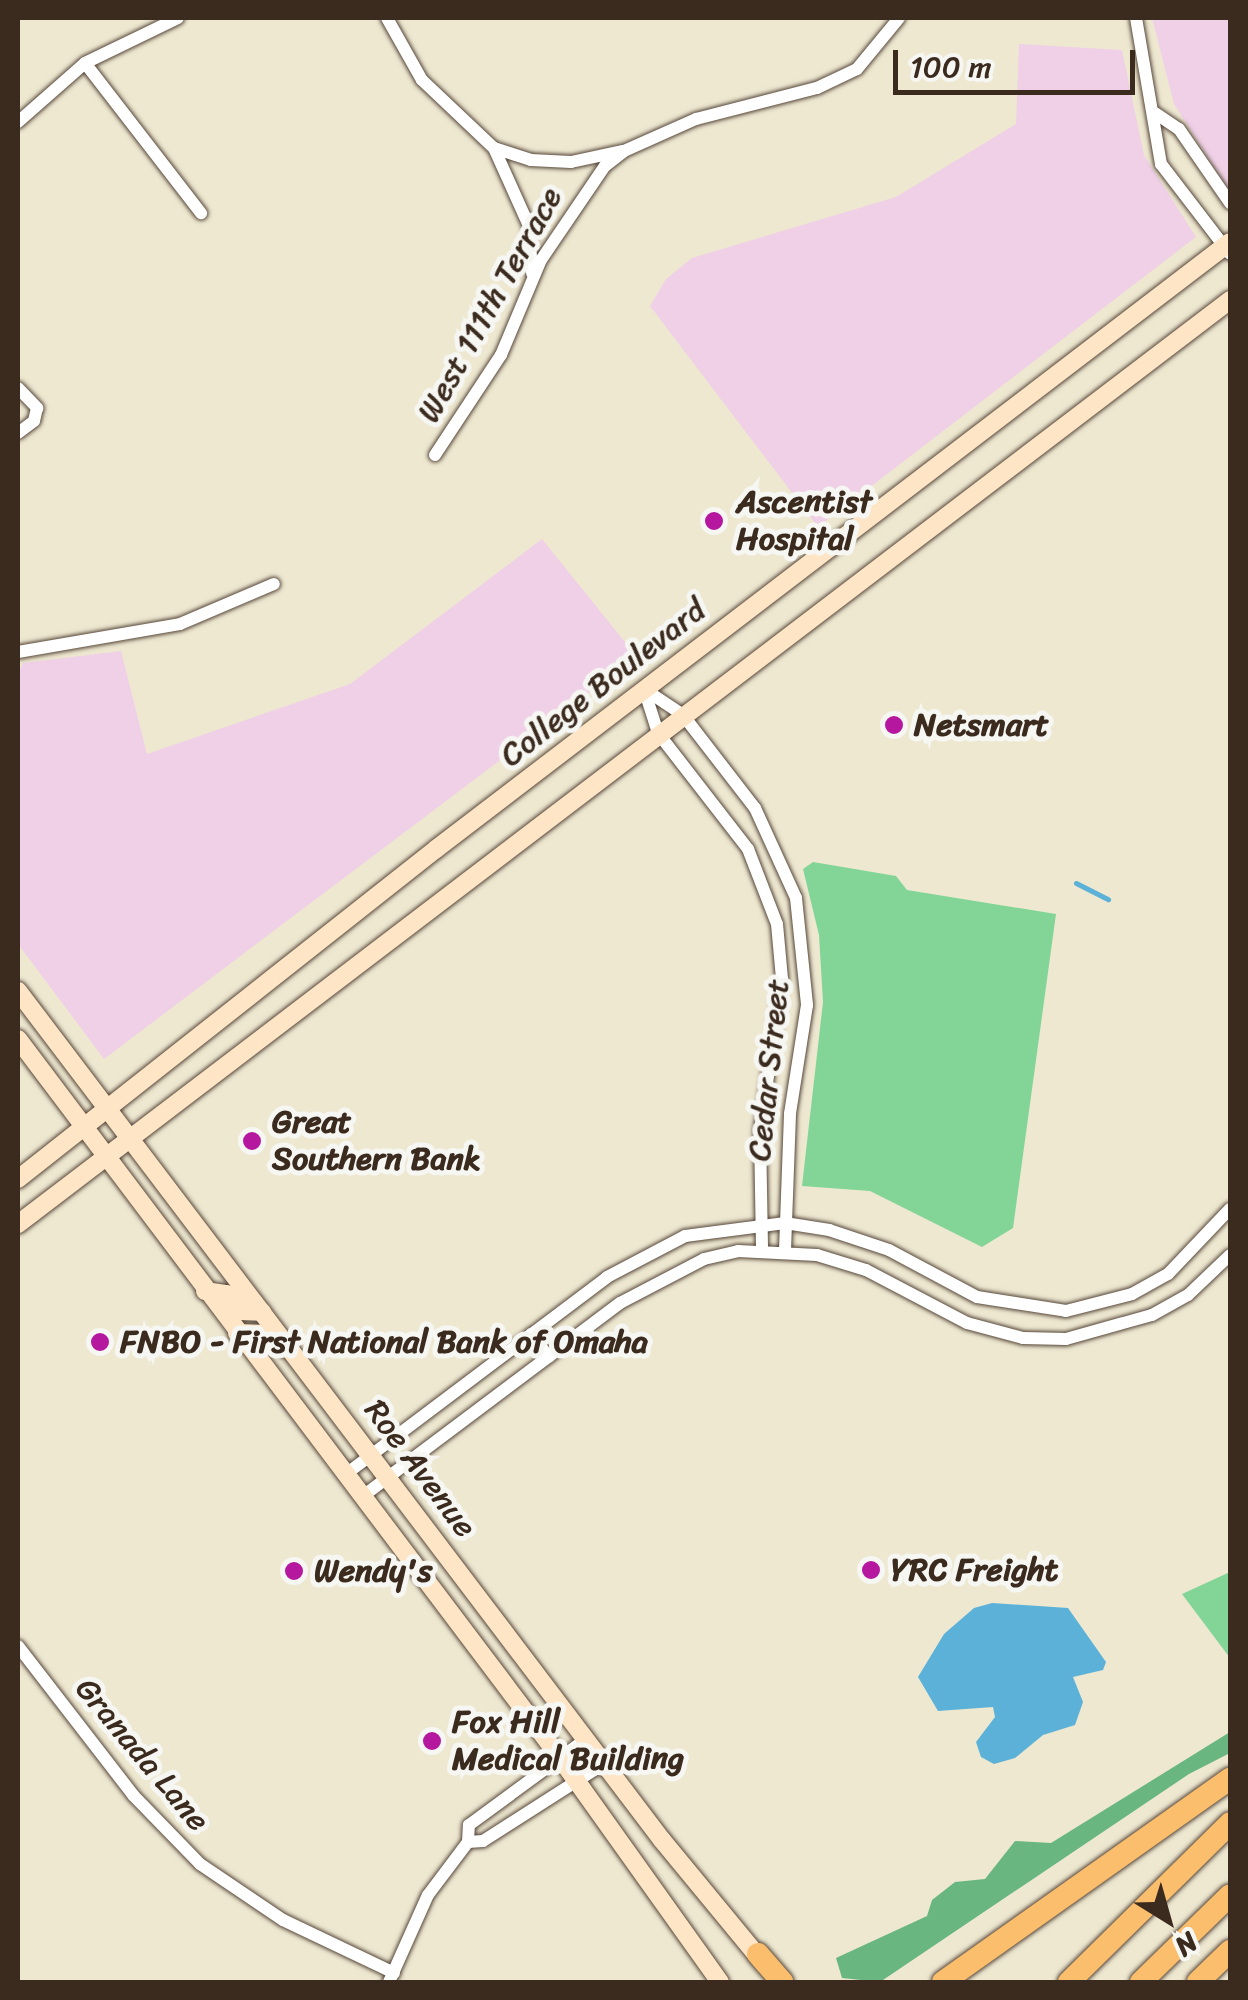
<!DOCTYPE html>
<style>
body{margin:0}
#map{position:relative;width:1248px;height:2000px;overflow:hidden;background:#eee8d1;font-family:Sriracha,sans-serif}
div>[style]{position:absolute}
.built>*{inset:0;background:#efd0e6}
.green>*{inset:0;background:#82d597}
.forest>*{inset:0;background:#69b680}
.water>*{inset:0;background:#5bb1d8}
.stream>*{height:5px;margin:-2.5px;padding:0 2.5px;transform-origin:2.5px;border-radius:2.5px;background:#5bb1d8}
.roads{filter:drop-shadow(0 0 2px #564639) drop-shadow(0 0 2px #564639)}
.street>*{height:12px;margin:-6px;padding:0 6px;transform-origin:6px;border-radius:6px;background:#fff}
.secondary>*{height:18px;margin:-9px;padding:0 9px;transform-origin:9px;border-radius:9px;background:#fde5c5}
.highway>*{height:22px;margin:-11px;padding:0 11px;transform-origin:11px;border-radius:11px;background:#fabe6d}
.dots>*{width:28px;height:28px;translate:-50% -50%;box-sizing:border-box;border:5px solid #f6f6f2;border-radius:50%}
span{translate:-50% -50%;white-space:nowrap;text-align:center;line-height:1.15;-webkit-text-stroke:10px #f6f6f2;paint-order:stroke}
.street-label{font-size:32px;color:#3b2a1e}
.poi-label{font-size:32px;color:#3b2a1e;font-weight:700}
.left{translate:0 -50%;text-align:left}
.frame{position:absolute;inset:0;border:20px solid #3b2a1e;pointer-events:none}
.north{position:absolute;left:1118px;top:1870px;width:100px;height:100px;-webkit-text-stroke:8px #f6f6f2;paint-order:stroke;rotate:143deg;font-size:28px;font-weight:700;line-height:40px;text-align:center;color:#3b2a1e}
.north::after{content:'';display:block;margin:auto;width:35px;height:45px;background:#3b2a1e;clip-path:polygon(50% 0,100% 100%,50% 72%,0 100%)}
.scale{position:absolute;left:893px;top:50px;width:242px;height:45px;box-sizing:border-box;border:5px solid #3b2a1e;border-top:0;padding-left:12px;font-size:30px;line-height:35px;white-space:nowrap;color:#3b2a1e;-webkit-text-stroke:8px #f6f6f2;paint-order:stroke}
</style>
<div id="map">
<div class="built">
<i style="clip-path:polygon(1152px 18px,1230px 18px,1230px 192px,1174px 104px)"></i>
<i style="clip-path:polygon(1019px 44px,1122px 50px,1144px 155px,1196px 237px,818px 527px,650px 306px,666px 279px,692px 258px,896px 197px,1016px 124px)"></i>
<i style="clip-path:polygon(542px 539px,637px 657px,104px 1059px,18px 944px,18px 673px,23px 663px,121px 651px,147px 754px,350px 684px)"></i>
</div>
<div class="green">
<i style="clip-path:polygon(813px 862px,896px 876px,907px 890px,1056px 914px,1013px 1228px,982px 1247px,870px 1191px,802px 1186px,823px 1002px,819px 935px,803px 869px)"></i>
<i style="clip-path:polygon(1230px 1572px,1230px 1658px,1182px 1594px)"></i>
</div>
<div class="forest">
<i style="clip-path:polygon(1230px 1732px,1230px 1753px,1189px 1774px,880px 1982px,842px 1978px,836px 1958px,927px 1916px,932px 1900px,955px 1882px,985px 1879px,1015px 1841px,1051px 1843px)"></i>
</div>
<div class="water">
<i style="clip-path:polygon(992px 1603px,1068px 1608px,1106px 1662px,1103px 1670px,1073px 1677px,1083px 1702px,1075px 1725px,1043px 1735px,1015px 1758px,994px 1764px,981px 1757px,976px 1742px,995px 1717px,993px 1707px,938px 1711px,918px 1677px,944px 1634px,974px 1608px)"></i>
</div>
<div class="stream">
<i style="left:1076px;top:883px;width:36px;rotate:27deg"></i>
</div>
<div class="roads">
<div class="street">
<i style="left:387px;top:18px;width:71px;rotate:60.6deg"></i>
<i style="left:422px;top:80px;width:99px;rotate:43.4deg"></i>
<i style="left:494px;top:148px;width:39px;rotate:18deg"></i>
<i style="left:531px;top:160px;width:40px;rotate:2.9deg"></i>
<i style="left:571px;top:162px;width:52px;rotate:-12.2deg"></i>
<i style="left:1136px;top:18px;width:148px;rotate:80.3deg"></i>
<i style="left:1161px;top:164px;width:113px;rotate:52.5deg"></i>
<i style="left:85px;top:63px;width:190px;rotate:52.3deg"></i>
<i style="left:1155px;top:113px;width:29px;rotate:34deg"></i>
<i style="left:1179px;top:129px;width:90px;rotate:55.4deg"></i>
<i style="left:18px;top:122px;width:89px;rotate:-41.4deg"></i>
<i style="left:85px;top:63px;width:103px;rotate:-25.8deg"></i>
<i style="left:494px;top:148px;width:85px;rotate:65.8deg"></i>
<i style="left:529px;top:226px;width:47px;rotate:86.3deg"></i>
<i style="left:18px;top:388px;width:28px;rotate:46deg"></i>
<i style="left:37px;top:408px;width:13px;rotate:103deg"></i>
<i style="left:34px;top:421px;width:20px;rotate:143deg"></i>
<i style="left:435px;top:455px;width:120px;rotate:-56.6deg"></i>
<i style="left:501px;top:355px;width:103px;rotate:-67.2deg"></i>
<i style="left:541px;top:260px;width:114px;rotate:-55.8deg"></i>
<i style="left:605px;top:166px;width:24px;rotate:-38deg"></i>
<i style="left:624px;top:151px;width:79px;rotate:-24deg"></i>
<i style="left:696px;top:119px;width:125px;rotate:-14.4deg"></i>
<i style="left:817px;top:88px;width:44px;rotate:-25.4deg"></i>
<i style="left:857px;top:69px;width:66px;rotate:-50.5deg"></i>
<i style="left:18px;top:652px;width:164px;rotate:-9.8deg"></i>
<i style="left:180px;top:624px;width:102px;rotate:-23.1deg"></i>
<i style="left:644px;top:689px;width:47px;rotate:33.7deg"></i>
<i style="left:683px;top:715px;width:118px;rotate:52.3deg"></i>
<i style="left:755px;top:808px;width:99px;rotate:65.5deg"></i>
<i style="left:796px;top:898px;width:108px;rotate:84.1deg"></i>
<i style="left:807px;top:1005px;width:110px;rotate:98.9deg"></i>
<i style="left:790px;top:1114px;width:137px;rotate:92.1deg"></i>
<i style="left:644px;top:689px;width:46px;rotate:72.3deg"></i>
<i style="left:658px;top:733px;width:147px;rotate:52.2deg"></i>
<i style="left:748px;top:849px;width:80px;rotate:68.9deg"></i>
<i style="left:777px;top:924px;width:55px;rotate:84.8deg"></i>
<i style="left:782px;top:979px;width:155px;rotate:98.2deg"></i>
<i style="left:760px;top:1132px;width:119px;rotate:89deg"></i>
<i style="left:531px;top:1334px;width:29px;rotate:52deg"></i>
<i style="left:346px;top:1474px;width:327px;rotate:-37deg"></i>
<i style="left:607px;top:1277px;width:88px;rotate:-27.7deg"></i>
<i style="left:685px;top:1236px;width:101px;rotate:-7.4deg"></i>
<i style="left:785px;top:1223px;width:45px;rotate:9deg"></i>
<i style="left:829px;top:1230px;width:63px;rotate:18.4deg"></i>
<i style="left:889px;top:1250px;width:100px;rotate:28.1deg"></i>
<i style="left:977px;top:1297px;width:90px;rotate:8.9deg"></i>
<i style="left:1066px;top:1311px;width:68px;rotate:-14.4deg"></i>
<i style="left:1132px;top:1294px;width:41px;rotate:-29.1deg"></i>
<i style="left:1168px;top:1274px;width:90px;rotate:-46.4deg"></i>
<i style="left:363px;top:1496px;width:321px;rotate:-36.9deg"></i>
<i style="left:620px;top:1303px;width:95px;rotate:-27.6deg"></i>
<i style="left:704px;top:1259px;width:35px;rotate:-13deg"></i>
<i style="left:738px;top:1251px;width:79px;rotate:2.9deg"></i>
<i style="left:817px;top:1255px;width:51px;rotate:17deg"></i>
<i style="left:866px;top:1270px;width:114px;rotate:27.7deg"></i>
<i style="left:967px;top:1323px;width:58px;rotate:15deg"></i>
<i style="left:1023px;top:1338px;width:43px;rotate:1.3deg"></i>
<i style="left:1066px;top:1339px;width:89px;rotate:-15.6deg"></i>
<i style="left:1152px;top:1315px;width:41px;rotate:-29.1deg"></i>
<i style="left:1188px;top:1295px;width:58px;rotate:-43.6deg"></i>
<i style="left:18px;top:1646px;width:188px;rotate:52.3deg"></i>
<i style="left:133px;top:1795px;width:96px;rotate:45.8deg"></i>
<i style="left:200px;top:1864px;width:100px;rotate:34deg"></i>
<i style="left:283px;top:1920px;width:123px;rotate:25.5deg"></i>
<i style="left:468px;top:1842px;width:15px;rotate:-4deg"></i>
<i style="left:483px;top:1841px;width:145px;rotate:-32.6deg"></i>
<i style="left:389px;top:1982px;width:95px;rotate:-65.9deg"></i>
<i style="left:428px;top:1895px;width:66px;rotate:-53deg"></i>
<i style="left:468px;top:1842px;width:17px;rotate:-87deg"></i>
<i style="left:469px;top:1825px;width:145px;rotate:-36.3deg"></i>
</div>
<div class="secondary">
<i style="left:18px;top:991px;width:1066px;rotate:52.82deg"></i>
<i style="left:662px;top:1840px;width:162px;rotate:50.5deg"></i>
<i style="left:18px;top:1039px;width:897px;rotate:52.98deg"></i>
<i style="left:558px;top:1755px;width:279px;rotate:54.5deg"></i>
<i style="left:18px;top:1179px;width:533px;rotate:-38.29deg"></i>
<i style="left:436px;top:849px;width:999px;rotate:-37.4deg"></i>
<i style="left:18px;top:1224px;width:1524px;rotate:-37.32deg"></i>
<i style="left:205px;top:1291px;width:22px;rotate:8deg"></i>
<i style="left:227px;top:1294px;width:21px;rotate:55deg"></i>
<i style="left:239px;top:1311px;width:23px;rotate:2deg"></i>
<i style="left:237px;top:1333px;width:26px;rotate:2deg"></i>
<i style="left:263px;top:1334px;width:27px;rotate:33deg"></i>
</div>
<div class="highway">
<i style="left:758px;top:1954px;width:37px;rotate:49deg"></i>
<i style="left:943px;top:1982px;width:352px;rotate:-35.3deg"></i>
<i style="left:1069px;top:1982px;width:226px;rotate:-44.6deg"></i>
<i style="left:1141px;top:1982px;width:124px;rotate:-44.3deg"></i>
<i style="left:1198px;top:1982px;width:45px;rotate:-44.1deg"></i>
</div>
</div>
<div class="dots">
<i style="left:714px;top:521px;background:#b5179e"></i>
<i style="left:894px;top:725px;background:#b5179e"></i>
<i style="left:252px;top:1141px;background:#b5179e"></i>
<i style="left:100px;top:1342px;background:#b5179e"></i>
<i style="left:871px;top:1570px;background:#b5179e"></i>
<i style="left:294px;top:1571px;background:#b5179e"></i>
<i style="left:432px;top:1741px;background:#b5179e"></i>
</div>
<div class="street-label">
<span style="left:490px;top:305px;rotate:-61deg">West 111th Terrace</span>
<span style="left:603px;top:683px;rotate:-38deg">College Boulevard</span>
<span style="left:769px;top:1070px;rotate:-84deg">Cedar Street</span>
<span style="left:420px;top:1469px;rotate:53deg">Roe Avenue</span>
<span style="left:142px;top:1755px;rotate:50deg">Granada Lane</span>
</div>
<div class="poi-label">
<span class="left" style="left:736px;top:521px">Ascentist<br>Hospital</span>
<span class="left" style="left:914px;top:725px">Netsmart</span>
<span class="left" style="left:272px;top:1141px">Great<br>Southern Bank</span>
<span class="left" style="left:120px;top:1342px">FNBO - First National Bank of Omaha</span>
<span class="left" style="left:891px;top:1570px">YRC Freight</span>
<span class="left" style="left:314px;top:1571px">Wendy's</span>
<span class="left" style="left:452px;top:1741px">Fox Hill<br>Medical Building</span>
</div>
<div class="frame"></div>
<div class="north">N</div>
<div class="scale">100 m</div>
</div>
